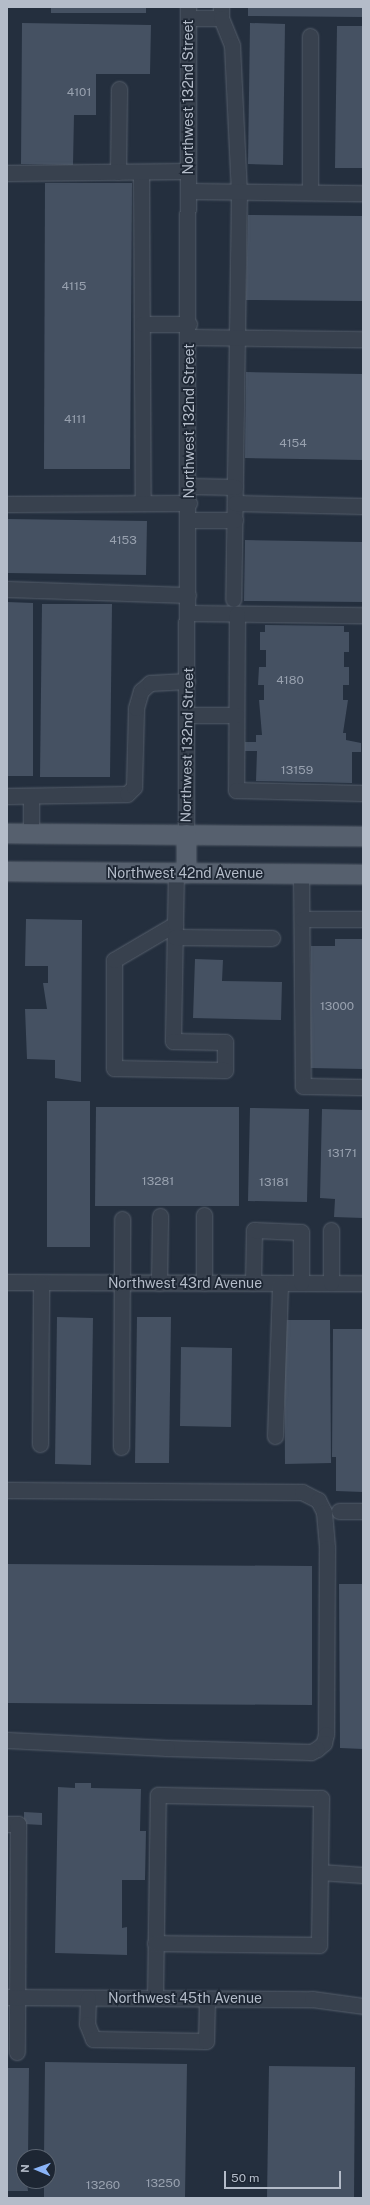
<!DOCTYPE html>
<style>
body{margin:0}
#map{position:relative;width:370px;height:2205px;overflow:hidden;background:#242f3e;font-family:"Public Sans",sans-serif}
div>[style]{position:absolute}
.building>*{inset:0;background:#455162}
.roads{filter:drop-shadow(0 0 1px #565f6c) drop-shadow(0 0 1px #565f6c)}
.minor>*{height:15px;margin:-7.5px;padding:0 7.5px;transform-origin:7.5px;border-radius:7.5px;background:#38414e}
.major>*{height:19px;margin:-9.5px;padding:0 9.5px;transform-origin:9.5px;border-radius:9.5px;background:#56606e}
span{translate:-50% -50%;white-space:nowrap;text-align:center;line-height:1.15;-webkit-text-stroke:3.5px #1d2633;paint-order:stroke}
.number-label{font-size:12px;color:#98a1af}
.number-label span{-webkit-text-stroke-width:0}
.street-label{font-size:14px;color:#b4bcc9}
.frame{position:absolute;inset:0;border:8px solid #b4bcc9;pointer-events:none}
.north{position:absolute;left:16px;top:2149px;width:40px;height:40px;box-sizing:border-box;background:#1d2633;border:1px solid #59626f;border-radius:50%;rotate:272deg;font-size:11px;font-weight:700;line-height:16px;text-align:center;color:#b4bcc9}
.north::after{content:'';display:block;margin:auto;width:14px;height:18px;background:#8ab4f8;clip-path:polygon(50% 0,100% 100%,50% 72%,0 100%)}
.scale{position:absolute;left:224px;top:2171px;width:117px;height:18px;box-sizing:border-box;border:2px solid #b4bcc9;border-top:0;padding-left:5px;font-size:12px;line-height:14px;white-space:nowrap;color:#b4bcc9;-webkit-text-stroke:3px #1d2633;paint-order:stroke}
</style>
<div id="map">
<div class="building">
<i style="clip-path:polygon(51px 7px,146px 7px,146px 13px,51px 13px)"></i>
<i style="clip-path:polygon(248px 7px,363px 7px,363px 17px,248px 16px)"></i>
<i style="clip-path:polygon(22px 23px,151px 25px,150px 74px,96px 74px,96px 115px,74px 115px,73px 165px,21px 164px)"></i>
<i style="clip-path:polygon(250px 23px,285px 24px,283px 165px,248px 164px)"></i>
<i style="clip-path:polygon(337px 26px,363px 26px,363px 168px,335px 168px)"></i>
<i style="clip-path:polygon(45px 183px,132px 183px,130px 469px,44px 469px)"></i>
<i style="clip-path:polygon(248px 215px,363px 216px,363px 301px,246px 300px)"></i>
<i style="clip-path:polygon(246px 372px,363px 374px,363px 460px,245px 458px)"></i>
<i style="clip-path:polygon(7px 519px,147px 521px,146px 575px,7px 573px)"></i>
<i style="clip-path:polygon(245px 540px,363px 542px,363px 602px,244px 601px)"></i>
<i style="clip-path:polygon(7px 602px,33px 603px,33px 776px,7px 776px)"></i>
<i style="clip-path:polygon(42px 604px,112px 604px,110px 777px,40px 777px)"></i>
<i style="clip-path:polygon(265px 625px,344px 626px,344px 632px,349px 632px,349px 652px,344px 652px,344px 667px,349px 667px,349px 685px,343px 685px,343px 700px,348px 700px,343px 733px,346px 733px,346px 740px,361px 743px,361px 752px,352px 752px,352px 783px,256px 781px,257px 751px,245px 751px,245px 742px,256px 742px,256px 735px,262px 735px,259px 700px,264px 700px,264px 685px,258px 685px,259px 667px,266px 667px,266px 650px,260px 650px,260px 632px,265px 632px)"></i>
<i style="clip-path:polygon(26px 919px,82px 920px,81px 1082px,55px 1078px,55px 1060px,27px 1059px,25px 1009px,47px 1009px,43px 983px,48px 983px,48px 966px,25px 966px)"></i>
<i style="clip-path:polygon(335px 939px,363px 939px,363px 1069px,310px 1068px,311px 946px,335px 946px)"></i>
<i style="clip-path:polygon(195px 959px,223px 960px,222px 981px,282px 982px,281px 1020px,193px 1018px)"></i>
<i style="clip-path:polygon(47px 1101px,90px 1101px,90px 1247px,47px 1247px)"></i>
<i style="clip-path:polygon(96px 1107px,239px 1107px,239px 1206px,95px 1206px)"></i>
<i style="clip-path:polygon(250px 1108px,309px 1109px,307px 1202px,248px 1201px)"></i>
<i style="clip-path:polygon(322px 1109px,363px 1110px,363px 1218px,334px 1217px,335px 1199px,320px 1198px)"></i>
<i style="clip-path:polygon(57px 1317px,93px 1318px,91px 1465px,55px 1464px)"></i>
<i style="clip-path:polygon(137px 1317px,171px 1317px,169px 1463px,135px 1463px)"></i>
<i style="clip-path:polygon(284px 1320px,330px 1320px,331px 1463px,285px 1464px)"></i>
<i style="clip-path:polygon(333px 1329px,363px 1329px,363px 1492px,336px 1491px,336px 1457px,332px 1457px)"></i>
<i style="clip-path:polygon(181px 1347px,232px 1348px,231px 1427px,180px 1426px)"></i>
<i style="clip-path:polygon(7px 1564px,312px 1566px,312px 1705px,7px 1703px)"></i>
<i style="clip-path:polygon(339px 1584px,363px 1584px,363px 1749px,340px 1748px)"></i>
<i style="clip-path:polygon(75px 1783px,91px 1783px,91px 1788px,141px 1789px,140px 1831px,146px 1831px,145px 1880px,122px 1880px,122px 1928px,127px 1927px,127px 1955px,55px 1953px,58px 1787px,75px 1788px)"></i>
<i style="clip-path:polygon(24px 1812px,42px 1813px,42px 1825px,24px 1824px)"></i>
<i style="clip-path:polygon(45px 2062px,187px 2064px,185px 2198px,44px 2198px,44px 2181px,48px 2181px,48px 2157px,44px 2157px)"></i>
<i style="clip-path:polygon(269px 2066px,355px 2067px,354px 2198px,267px 2198px)"></i>
<i style="clip-path:polygon(7px 2068px,29px 2068px,28px 2157px,24px 2157px,28px 2191px,7px 2191px)"></i>
</div>
<div class="roads">
<div class="minor">
<i style="left:188px;top:18px;width:33px"></i>
<i style="left:221px;top:18px;width:11px;rotate:-90deg"></i>
<i style="left:221px;top:18px;width:29px;rotate:68deg"></i>
<i style="left:232px;top:45px;width:146px;rotate:87.3deg"></i>
<i style="left:239px;top:191px;width:408px;rotate:90.8deg"></i>
<i style="left:118px;top:172px;width:83px;rotate:-89.3deg"></i>
<i style="left:141px;top:172px;width:330px;rotate:89.7deg"></i>
<i style="left:7px;top:173px;width:181px;rotate:-0.6deg"></i>
<i style="left:188px;top:191px;width:175px;rotate:0.7deg"></i>
<i style="left:310px;top:192px;width:156px;rotate:-90deg"></i>
<i style="left:142px;top:324px;width:47px"></i>
<i style="left:189px;top:337px;width:174px;rotate:0.7deg"></i>
<i style="left:189px;top:486px;width:46px;rotate:1.2deg"></i>
<i style="left:235px;top:503px;width:128px;rotate:1.3deg"></i>
<i style="left:7px;top:504px;width:182px;rotate:-0.3deg"></i>
<i style="left:189px;top:520px;width:46px"></i>
<i style="left:7px;top:589px;width:181px;rotate:1.9deg"></i>
<i style="left:188px;top:613px;width:175px;rotate:0.7deg"></i>
<i style="left:237px;top:614px;width:176px;rotate:90.3deg"></i>
<i style="left:236px;top:790px;width:127px;rotate:1.4deg"></i>
<i style="left:187px;top:715px;width:49px"></i>
<i style="left:7px;top:796px;width:120px;rotate:-1deg"></i>
<i style="left:127px;top:794px;width:10px;rotate:-45deg"></i>
<i style="left:134px;top:787px;width:79px;rotate:-88.5deg"></i>
<i style="left:136px;top:708px;width:18px;rotate:-74deg"></i>
<i style="left:141px;top:691px;width:12px;rotate:-42deg"></i>
<i style="left:150px;top:683px;width:37px;rotate:-3deg"></i>
<i style="left:31px;top:833px;width:37px;rotate:-90deg"></i>
<i style="left:186px;top:834px;width:827px;rotate:-89.86deg"></i>
<i style="left:301px;top:874px;width:212px;rotate:89.5deg"></i>
<i style="left:303px;top:1086px;width:60px;rotate:1deg"></i>
<i style="left:302px;top:919px;width:61px"></i>
<i style="left:175px;top:924px;width:117px;rotate:91deg"></i>
<i style="left:173px;top:1041px;width:52px;rotate:1.1deg"></i>
<i style="left:225px;top:1042px;width:28px;rotate:90deg"></i>
<i style="left:225px;top:1070px;width:111px;rotate:-179deg"></i>
<i style="left:114px;top:1068px;width:108px;rotate:-90deg"></i>
<i style="left:114px;top:960px;width:71px;rotate:-30.5deg"></i>
<i style="left:175px;top:924px;width:51px;rotate:-88.9deg"></i>
<i style="left:175px;top:937px;width:97px;rotate:0.6deg"></i>
<i style="left:7px;top:1282px;width:356px;rotate:0.2deg"></i>
<i style="left:159px;top:1283px;width:67px;rotate:-89.1deg"></i>
<i style="left:204px;top:1283px;width:68px;rotate:-90deg"></i>
<i style="left:253px;top:1283px;width:53px;rotate:-88.9deg"></i>
<i style="left:254px;top:1230px;width:47px;rotate:2.4deg"></i>
<i style="left:301px;top:1232px;width:51px;rotate:90deg"></i>
<i style="left:331px;top:1283px;width:53px;rotate:-90deg"></i>
<i style="left:275px;top:1436px;width:153px;rotate:-88.1deg"></i>
<i style="left:40px;top:1444px;width:161px;rotate:-89.6deg"></i>
<i style="left:121px;top:1447px;width:228px;rotate:-89.7deg"></i>
<i style="left:7px;top:1490px;width:295px;rotate:0.4deg"></i>
<i style="left:302px;top:1492px;width:18px;rotate:27deg"></i>
<i style="left:318px;top:1500px;width:13px;rotate:63deg"></i>
<i style="left:324px;top:1512px;width:36px;rotate:85deg"></i>
<i style="left:327px;top:1548px;width:186px;rotate:90.3deg"></i>
<i style="left:326px;top:1734px;width:9px;rotate:103deg"></i>
<i style="left:324px;top:1743px;width:9px;rotate:139deg"></i>
<i style="left:317px;top:1749px;width:7px;rotate:153deg"></i>
<i style="left:311px;top:1752px;width:144px;rotate:-178.4deg"></i>
<i style="left:167px;top:1748px;width:160px;rotate:-177.1deg"></i>
<i style="left:339px;top:1511px;width:24px"></i>
<i style="left:7px;top:1824px;width:11px"></i>
<i style="left:18px;top:1824px;width:228px;rotate:90.3deg"></i>
<i style="left:320px;top:1872px;width:43px;rotate:4deg"></i>
<i style="left:7px;top:1997px;width:305px;rotate:0.4deg"></i>
<i style="left:312px;top:1999px;width:51px;rotate:7.8deg"></i>
<i style="left:88px;top:1998px;width:26px;rotate:92deg"></i>
<i style="left:87px;top:2024px;width:16px;rotate:68deg"></i>
<i style="left:93px;top:2039px;width:113px;rotate:1deg"></i>
<i style="left:206px;top:2041px;width:42px;rotate:-88.6deg"></i>
<i style="left:155px;top:1998px;width:203px;rotate:-89.2deg"></i>
<i style="left:158px;top:1795px;width:163px;rotate:1.1deg"></i>
<i style="left:321px;top:1798px;width:147px;rotate:90.8deg"></i>
<i style="left:319px;top:1945px;width:164px;rotate:-179.3deg"></i>
</div>
<div class="major">
<i style="left:7px;top:833px;width:356px;rotate:0.5deg"></i>
<i style="left:7px;top:871px;width:356px;rotate:0.5deg"></i>
<i style="left:186px;top:873px;width:39px;rotate:-90deg"></i>
</div>
</div>
<div class="number-label">
<span style="left:79px;top:93px">4101</span>
<span style="left:74px;top:287px">4115</span>
<span style="left:75px;top:420px">4111</span>
<span style="left:293px;top:444px">4154</span>
<span style="left:123px;top:541px">4153</span>
<span style="left:290px;top:681px">4180</span>
<span style="left:297px;top:771px">13159</span>
<span style="left:337px;top:1007px">13000</span>
<span style="left:342px;top:1154px">13171</span>
<span style="left:158px;top:1182px">13281</span>
<span style="left:274px;top:1183px">13181</span>
<span style="left:163px;top:2184px">13250</span>
<span style="left:103px;top:2186px">13260</span>
</div>
<div class="street-label">
<span style="left:188px;top:97px;rotate:-90deg">Northwest 132nd Street</span>
<span style="left:189px;top:421px;rotate:-90deg">Northwest 132nd Street</span>
<span style="left:187px;top:745px;rotate:-89deg">Northwest 132nd Street</span>
<span style="left:185px;top:873px">Northwest 42nd Avenue</span>
<span style="left:185px;top:1283px">Northwest 43rd Avenue</span>
<span style="left:185px;top:1998px">Northwest 45th Avenue</span>
</div>
<div class="frame"></div>
<div class="north">N</div>
<div class="scale">50 m</div>
</div>
